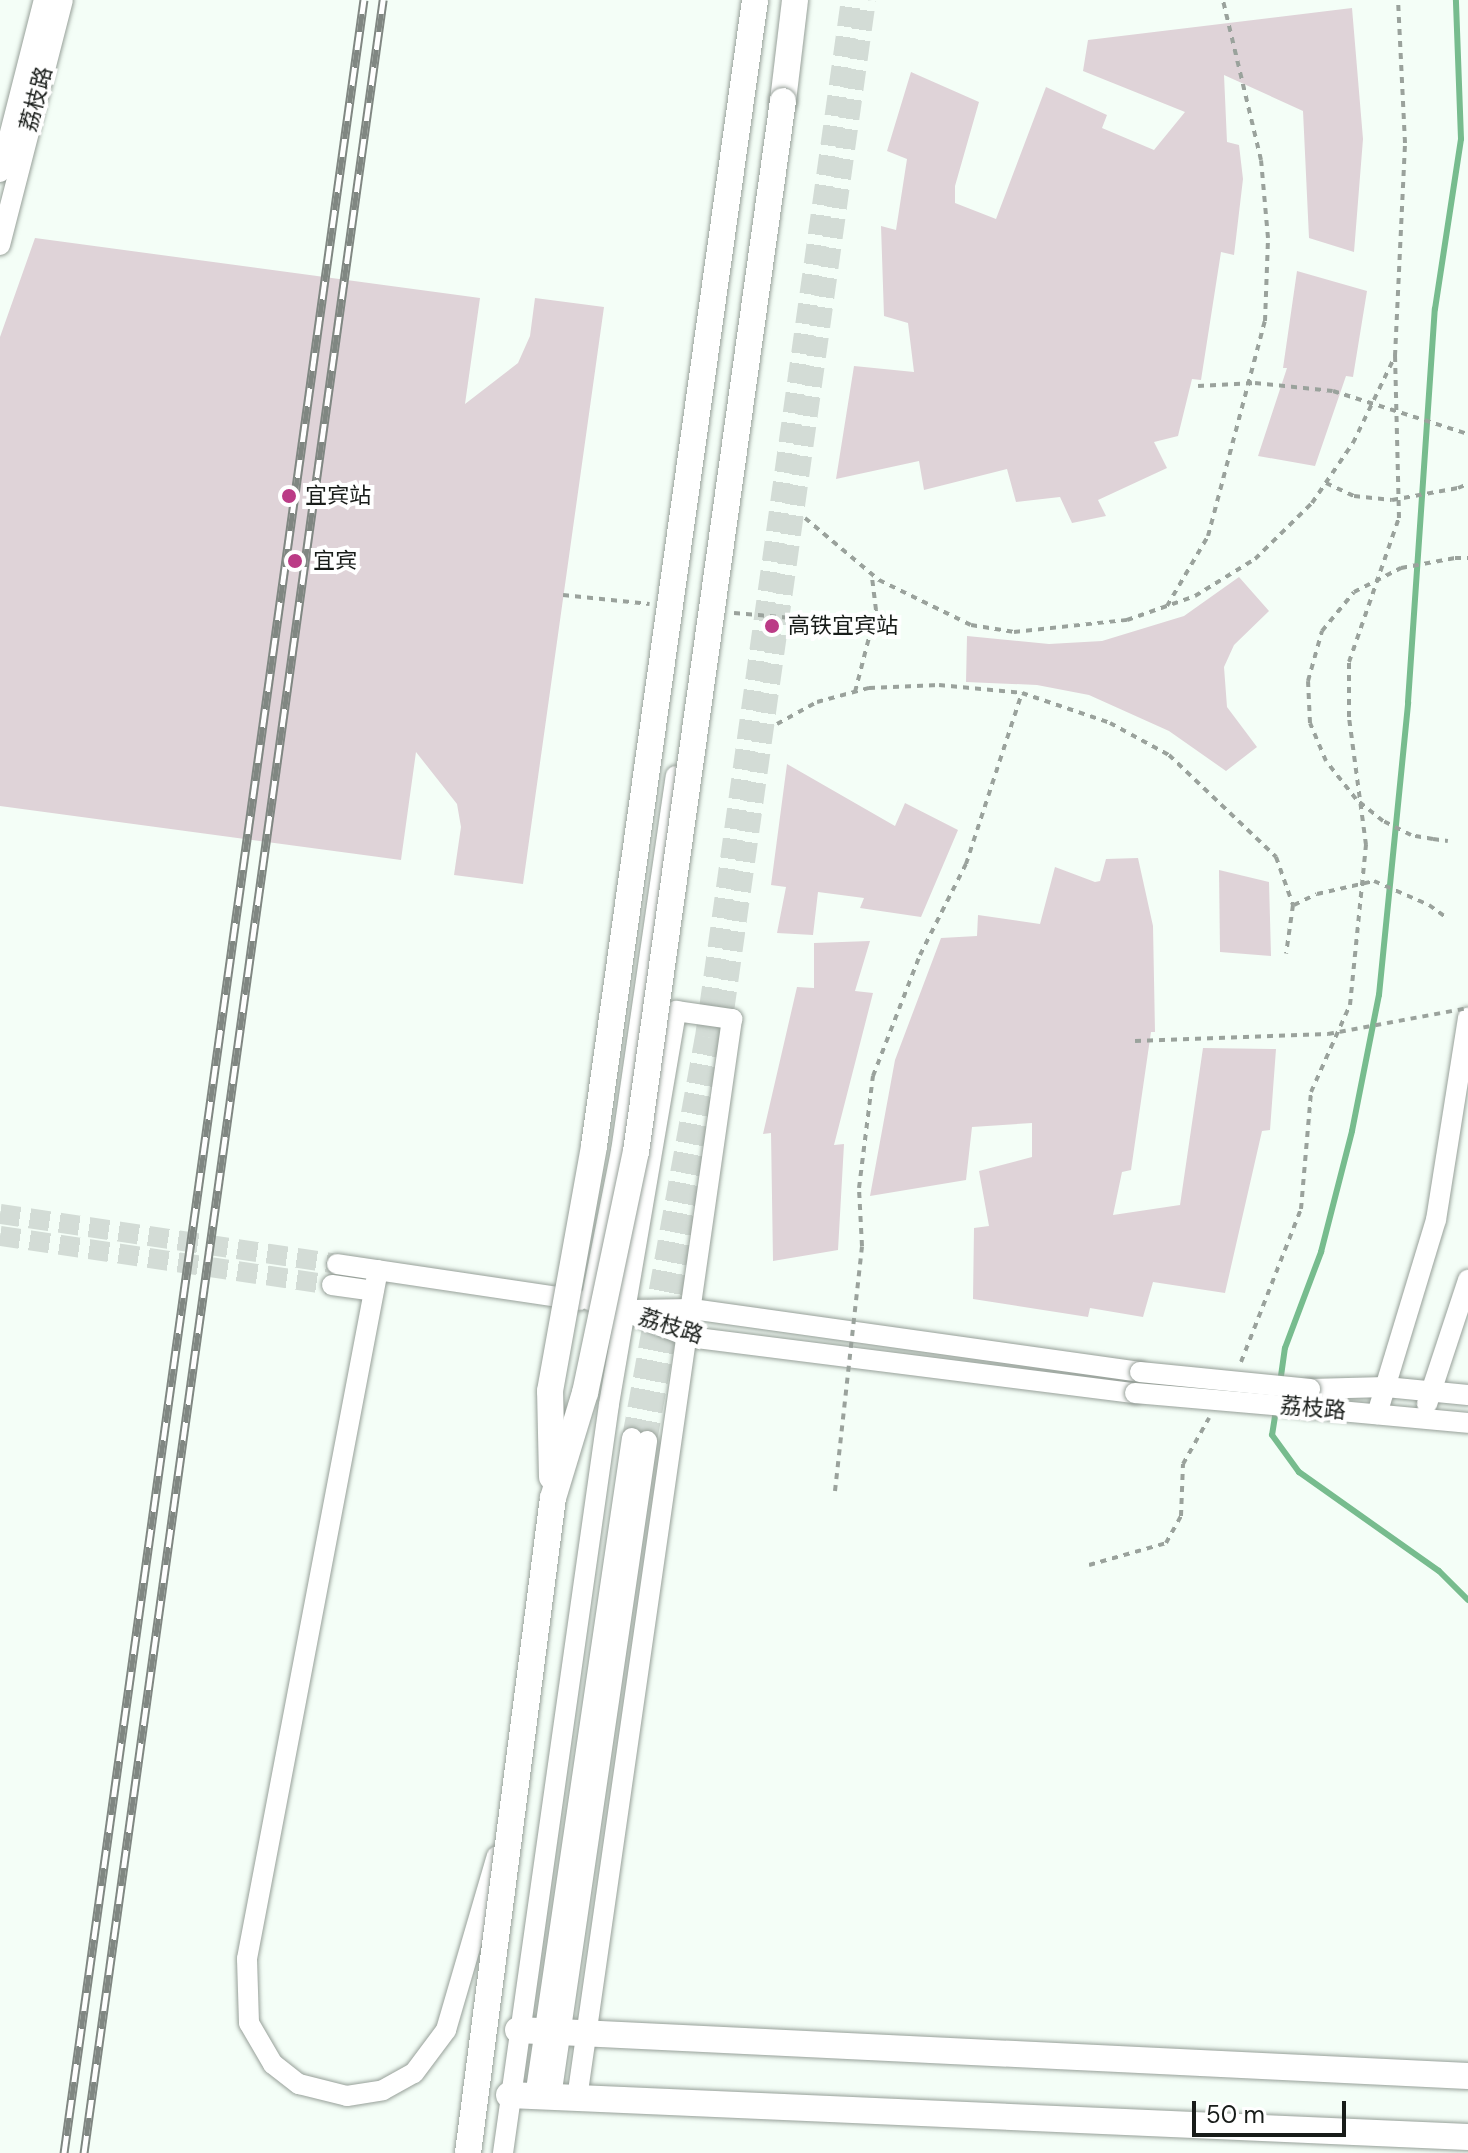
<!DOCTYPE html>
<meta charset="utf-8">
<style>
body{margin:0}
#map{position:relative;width:1468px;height:2153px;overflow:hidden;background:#f4fef7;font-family:"DM Sans","Noto Sans SC",sans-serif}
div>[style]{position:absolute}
.stream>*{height:6px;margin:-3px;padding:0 3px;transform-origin:3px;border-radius:3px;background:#77bc8e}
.building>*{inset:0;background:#dfd3d8}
.minor-tunnel>*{height:20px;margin-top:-10px;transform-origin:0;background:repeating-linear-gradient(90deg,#d3dcd6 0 20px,transparent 0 30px)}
.path>*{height:4px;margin-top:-2px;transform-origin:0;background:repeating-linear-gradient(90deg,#9aa29c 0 6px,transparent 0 12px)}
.roads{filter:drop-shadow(0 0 2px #97a099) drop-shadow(0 0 2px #97a099)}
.minor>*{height:20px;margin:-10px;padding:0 10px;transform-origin:10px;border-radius:10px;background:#fff}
.major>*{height:26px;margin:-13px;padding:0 13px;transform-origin:13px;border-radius:13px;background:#fff}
.rail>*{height:9px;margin-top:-4.5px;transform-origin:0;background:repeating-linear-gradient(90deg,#fff 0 18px,#808782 0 36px);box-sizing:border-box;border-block:2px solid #808782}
.path-bridge>*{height:4px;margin-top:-2px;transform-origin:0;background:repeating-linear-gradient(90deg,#9aa29c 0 6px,transparent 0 12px)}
.bridges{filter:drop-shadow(0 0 2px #97a099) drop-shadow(0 0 2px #97a099)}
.minor-bridge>*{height:20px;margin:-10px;padding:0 10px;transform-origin:10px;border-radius:10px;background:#fff}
.major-bridge>*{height:26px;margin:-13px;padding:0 13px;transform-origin:13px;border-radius:13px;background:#fff}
.dots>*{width:22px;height:22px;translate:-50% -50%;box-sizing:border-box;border:4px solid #fff;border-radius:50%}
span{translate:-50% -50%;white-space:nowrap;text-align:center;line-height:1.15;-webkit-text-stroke:8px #fff;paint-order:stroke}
.street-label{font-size:22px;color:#181c19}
.poi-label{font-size:22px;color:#181c19}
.left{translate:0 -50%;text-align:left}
.scale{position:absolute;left:1192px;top:2101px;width:154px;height:36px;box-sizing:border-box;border:4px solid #181c19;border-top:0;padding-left:10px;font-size:24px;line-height:28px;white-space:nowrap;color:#181c19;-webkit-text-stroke:6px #fff;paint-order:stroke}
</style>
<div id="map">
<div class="stream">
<i style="left:1280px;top:1383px;width:35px;rotate:-82deg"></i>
<i style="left:1285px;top:1348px;width:103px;rotate:-69.4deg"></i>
<i style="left:1321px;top:1252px;width:125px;rotate:-75.6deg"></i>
<i style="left:1352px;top:1131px;width:139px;rotate:-78.8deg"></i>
<i style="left:1379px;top:995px;width:294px;rotate:-84.3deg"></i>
<i style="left:1408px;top:702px;width:394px;rotate:-86.1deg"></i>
<i style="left:1435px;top:309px;width:172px;rotate:-81.3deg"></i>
<i style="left:1461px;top:139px;width:139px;rotate:-92.1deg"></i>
<i style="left:1276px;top:1410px;width:25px;rotate:99deg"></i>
<i style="left:1272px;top:1435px;width:46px;rotate:53.9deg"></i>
<i style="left:1299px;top:1472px;width:171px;rotate:35.3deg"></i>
<i style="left:1439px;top:1571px;width:41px;rotate:45deg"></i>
</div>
<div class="building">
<i style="clip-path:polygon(1352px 8px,1363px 139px,1354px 252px,1309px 238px,1303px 111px,1224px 75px,1227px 142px,1239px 145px,1243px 179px,1234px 255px,1221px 252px,1201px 380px,1192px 379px,1178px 436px,1154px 442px,1167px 468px,1098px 500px,1106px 516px,1072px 523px,1060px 497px,1016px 502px,1007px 469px,924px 490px,919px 461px,836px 479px,854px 366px,914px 372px,908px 323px,884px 316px,881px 226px,896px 230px,907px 159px,887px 151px,911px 72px,979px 102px,955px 186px,955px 203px,996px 219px,1046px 87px,1107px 115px,1102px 128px,1154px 150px,1185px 112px,1083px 71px,1088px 40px)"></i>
<i style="clip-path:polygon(35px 238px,480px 298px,465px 404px,518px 363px,530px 336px,535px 298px,604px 307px,523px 884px,454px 875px,461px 827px,457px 804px,416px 752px,401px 860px,0 806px,0 337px)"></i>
<i style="clip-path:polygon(1297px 271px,1367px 291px,1353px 377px,1346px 376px,1315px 466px,1258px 456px,1287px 368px,1283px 368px)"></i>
<i style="clip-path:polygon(1239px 577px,1269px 611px,1234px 645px,1224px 667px,1227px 707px,1257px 747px,1226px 771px,1169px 731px,1089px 695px,1037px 685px,966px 682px,967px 636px,1049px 644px,1102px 641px,1184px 616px)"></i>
<i style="clip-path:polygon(787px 764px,895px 826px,905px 803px,958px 830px,921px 917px,860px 908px,864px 898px,818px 892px,813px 935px,777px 933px,786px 887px,771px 885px)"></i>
<i style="clip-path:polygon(1138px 858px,1153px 926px,1155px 1032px,1151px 1032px,1131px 1170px,1122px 1172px,1113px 1215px,1180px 1205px,1203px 1048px,1276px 1049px,1270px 1130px,1262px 1131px,1225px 1293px,1153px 1282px,1143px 1317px,1090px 1308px,1088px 1317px,973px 1299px,974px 1228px,989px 1226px,979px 1171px,1032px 1157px,1032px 1123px,972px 1127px,966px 1180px,870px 1196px,895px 1060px,941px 938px,977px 936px,978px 915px,1040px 924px,1055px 867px,1095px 882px,1100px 881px,1106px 859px)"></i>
<i style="clip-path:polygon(1219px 870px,1269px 882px,1271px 956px,1220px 952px)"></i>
<i style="clip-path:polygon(870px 941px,855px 991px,873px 993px,834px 1145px,844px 1144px,838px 1250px,773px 1261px,771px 1133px,763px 1134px,797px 987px,814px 988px,814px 943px)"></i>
</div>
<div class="minor-tunnel">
<i style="left:0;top:1214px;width:341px;rotate:8.4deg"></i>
<i style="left:0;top:1236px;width:336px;rotate:8.4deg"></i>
<i style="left:632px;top:1438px;width:408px;rotate:-79.7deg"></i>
<i style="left:705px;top:1037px;width:1047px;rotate:-81.99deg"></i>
<i style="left:647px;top:1441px;width:408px;rotate:-79.7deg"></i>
<i style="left:720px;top:1040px;width:1050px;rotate:-82.01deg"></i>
</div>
<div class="path">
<i style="left:1326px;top:483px;width:31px;rotate:25deg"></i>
<i style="left:1458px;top:488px;width:11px;rotate:-22deg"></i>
<i style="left:805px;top:518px;width:97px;rotate:40deg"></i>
<i style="left:879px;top:580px;width:102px;rotate:26.1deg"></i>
<i style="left:971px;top:625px;width:44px;rotate:9.2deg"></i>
<i style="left:1014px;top:632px;width:114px;rotate:-6.1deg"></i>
<i style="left:1127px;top:620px;width:72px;rotate:-19.4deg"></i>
<i style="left:1195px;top:596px;width:70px;rotate:-31.7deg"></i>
<i style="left:1255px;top:559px;width:80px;rotate:-44.5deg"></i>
<i style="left:1312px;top:503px;width:73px;rotate:-55.7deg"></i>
<i style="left:1353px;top:443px;width:94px;rotate:-64.2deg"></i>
<i style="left:1455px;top:558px;width:13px"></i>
<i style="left:563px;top:595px;width:87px;rotate:5.9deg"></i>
<i style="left:1167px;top:606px;width:81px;rotate:-59.6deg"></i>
<i style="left:1208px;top:536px;width:222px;rotate:-75.2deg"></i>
<i style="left:1265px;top:321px;width:83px;rotate:-87.9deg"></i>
<i style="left:1268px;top:238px;width:78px;rotate:-95.1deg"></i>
<i style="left:1261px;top:160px;width:164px;rotate:-103.4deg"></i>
<i style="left:734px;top:613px;width:58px;rotate:4.9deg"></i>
<i style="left:855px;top:692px;width:85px;rotate:-75.6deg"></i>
<i style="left:876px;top:610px;width:33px;rotate:-97deg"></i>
<i style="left:777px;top:724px;width:46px;rotate:-28.8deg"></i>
<i style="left:817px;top:702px;width:54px;rotate:-15.1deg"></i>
<i style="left:869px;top:688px;width:70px;rotate:-2.5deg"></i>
<i style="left:939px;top:685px;width:83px;rotate:5.5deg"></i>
<i style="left:1022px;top:693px;width:93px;rotate:18.8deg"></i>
<i style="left:1110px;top:723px;width:67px;rotate:28.5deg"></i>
<i style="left:1169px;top:755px;width:148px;rotate:43.6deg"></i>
<i style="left:1276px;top:857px;width:51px;rotate:70.5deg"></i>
<i style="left:1293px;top:905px;width:49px;rotate:98.1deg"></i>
<i style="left:1433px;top:839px;width:15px;rotate:8deg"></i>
<i style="left:1294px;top:905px;width:25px;rotate:-26deg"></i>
<i style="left:1429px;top:905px;width:19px;rotate:36deg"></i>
<i style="left:862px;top:1246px;width:58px;rotate:-93deg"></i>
<i style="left:859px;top:1188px;width:113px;rotate:-82.9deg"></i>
<i style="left:873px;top:1076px;width:130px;rotate:-68.8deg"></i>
<i style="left:920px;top:955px;width:102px;rotate:-63.2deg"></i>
<i style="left:966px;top:864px;width:180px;rotate:-71.9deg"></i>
<i style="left:1241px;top:1362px;width:164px;rotate:-68.6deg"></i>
<i style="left:1301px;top:1209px;width:117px;rotate:-85.1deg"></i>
<i style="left:1311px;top:1092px;width:95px;rotate:-65.9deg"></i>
<i style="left:1350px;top:1005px;width:161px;rotate:-84.3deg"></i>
<i style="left:1366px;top:845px;width:129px;rotate:-97.6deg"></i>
<i style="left:1349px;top:717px;width:55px;rotate:-90deg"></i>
<i style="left:1349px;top:662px;width:152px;rotate:-70.9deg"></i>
<i style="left:1399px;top:518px;width:162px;rotate:-91.4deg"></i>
<i style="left:1395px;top:356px;width:213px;rotate:-87.3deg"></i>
<i style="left:1405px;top:143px;width:143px;rotate:-92.8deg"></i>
<i style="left:1089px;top:1565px;width:80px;rotate:-15.9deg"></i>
<i style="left:1166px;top:1543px;width:31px;rotate:-61deg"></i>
<i style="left:1181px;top:1516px;width:52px;rotate:-87.8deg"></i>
<i style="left:1183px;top:1464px;width:53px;rotate:-60.5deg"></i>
</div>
<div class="roads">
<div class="minor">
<i style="left:0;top:172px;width:178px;rotate:-75.7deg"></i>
<i style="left:0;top:245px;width:253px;rotate:-75.6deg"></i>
<i style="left:337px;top:1264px;width:245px;rotate:8.5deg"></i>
<i style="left:378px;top:1270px;width:701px;rotate:100.77deg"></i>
<i style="left:247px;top:1959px;width:64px;rotate:88.2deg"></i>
<i style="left:249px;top:2023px;width:48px;rotate:59.7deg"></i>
<i style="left:273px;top:2064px;width:33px;rotate:38deg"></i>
<i style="left:299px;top:2084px;width:49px;rotate:14deg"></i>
<i style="left:347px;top:2096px;width:36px;rotate:-9deg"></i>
<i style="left:383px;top:2090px;width:35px;rotate:-29deg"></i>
<i style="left:414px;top:2073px;width:54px;rotate:-53.3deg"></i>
<i style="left:446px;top:2030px;width:181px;rotate:-73.7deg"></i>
<i style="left:332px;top:1285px;width:42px;rotate:8.1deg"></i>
<i style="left:591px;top:1301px;width:153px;rotate:-78.7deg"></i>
<i style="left:621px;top:1151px;width:379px;rotate:-81.7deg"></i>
<i style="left:614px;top:1307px;width:81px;rotate:21.8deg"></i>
<i style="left:689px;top:1337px;width:450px;rotate:7.2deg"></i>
<i style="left:632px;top:1310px;width:60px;rotate:-1deg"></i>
<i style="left:692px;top:1309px;width:452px;rotate:8deg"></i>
<i style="left:1310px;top:1389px;width:76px;rotate:-1.5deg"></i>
<i style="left:1386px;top:1387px;width:82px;rotate:5.6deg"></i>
<i style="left:1427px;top:1404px;width:131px;rotate:-71.7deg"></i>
<i style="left:1307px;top:1408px;width:162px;rotate:5.3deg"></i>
<i style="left:1377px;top:1414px;width:203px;rotate:-73.1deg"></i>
<i style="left:1436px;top:1220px;width:205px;rotate:-81deg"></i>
<i style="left:535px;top:2097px;width:666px;rotate:-81.63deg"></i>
<i style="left:551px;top:2097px;width:663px;rotate:-81.67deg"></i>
<i style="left:503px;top:2153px;width:756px;rotate:-81.94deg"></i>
<i style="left:609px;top:1404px;width:399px;rotate:-80.3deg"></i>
<i style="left:676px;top:1011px;width:57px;rotate:8.1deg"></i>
<i style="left:732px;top:1019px;width:1090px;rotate:98.17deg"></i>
</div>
<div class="major">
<i style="left:783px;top:101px;width:102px;rotate:-83.2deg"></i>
<i style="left:518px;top:2030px;width:951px;rotate:2.77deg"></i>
<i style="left:509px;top:2095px;width:960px;rotate:2.51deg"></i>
</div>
</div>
<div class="rail">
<i style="left:64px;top:2153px;width:2174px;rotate:-82.07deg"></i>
<i style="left:84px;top:2153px;width:2174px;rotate:-82.09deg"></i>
</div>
<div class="path-bridge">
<i style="left:1198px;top:386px;width:57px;rotate:-3deg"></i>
<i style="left:1255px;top:383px;width:78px;rotate:5.9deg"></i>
<i style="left:1333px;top:391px;width:142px;rotate:17.7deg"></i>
<i style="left:1354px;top:496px;width:38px;rotate:6deg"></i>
<i style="left:1392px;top:500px;width:67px;rotate:-10.3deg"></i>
<i style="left:1433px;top:839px;width:22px;rotate:-170deg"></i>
<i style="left:1411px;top:835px;width:31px;rotate:-153deg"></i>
<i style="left:1383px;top:821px;width:35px;rotate:-141deg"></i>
<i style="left:1356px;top:799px;width:48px;rotate:-128.3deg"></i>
<i style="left:1326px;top:761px;width:41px;rotate:-112.8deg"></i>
<i style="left:1310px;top:723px;width:42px;rotate:-92.7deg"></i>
<i style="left:1308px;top:681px;width:52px;rotate:-74.4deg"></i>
<i style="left:1322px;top:631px;width:50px;rotate:-50.6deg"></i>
<i style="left:1354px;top:592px;width:53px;rotate:-27.1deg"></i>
<i style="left:1401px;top:568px;width:55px;rotate:-10.5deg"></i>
<i style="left:1317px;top:894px;width:58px;rotate:-12.8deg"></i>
<i style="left:1374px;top:881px;width:60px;rotate:23.6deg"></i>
<i style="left:1135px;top:1041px;width:193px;rotate:-2.1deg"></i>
<i style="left:1328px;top:1034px;width:142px;rotate:-10.5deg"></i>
<i style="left:835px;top:1491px;width:246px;rotate:-83.7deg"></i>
</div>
<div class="bridges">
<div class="minor-bridge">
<i style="left:1140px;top:1372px;width:171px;rotate:5.7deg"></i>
<i style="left:1135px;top:1393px;width:173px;rotate:5deg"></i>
</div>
<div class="major-bridge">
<i style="left:552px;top:1477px;width:86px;rotate:-91.3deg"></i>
<i style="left:550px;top:1391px;width:249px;rotate:-79.8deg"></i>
<i style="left:594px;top:1146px;width:1157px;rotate:-82deg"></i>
<i style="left:468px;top:2153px;width:660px;rotate:-82.61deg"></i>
<i style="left:553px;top:1498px;width:110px;rotate:-73.1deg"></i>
<i style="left:585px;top:1393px;width:246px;rotate:-78.1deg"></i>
<i style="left:636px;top:1152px;width:1061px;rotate:-82.04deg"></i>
</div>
</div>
<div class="dots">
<i style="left:289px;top:496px;background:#bb3b86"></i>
<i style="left:295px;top:561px;background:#bb3b86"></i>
<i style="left:772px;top:626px;background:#bb3b86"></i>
</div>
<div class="street-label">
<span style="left:36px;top:99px;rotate:-75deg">荔枝路</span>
<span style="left:671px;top:1326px;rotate:18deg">荔枝路</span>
<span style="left:1313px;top:1408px;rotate:5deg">荔枝路</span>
</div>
<div class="poi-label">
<span class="left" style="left:305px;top:496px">宜宾站</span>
<span class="left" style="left:313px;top:561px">宜宾</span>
<span class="left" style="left:788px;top:626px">高铁宜宾站</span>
</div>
<div class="scale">50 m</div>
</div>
